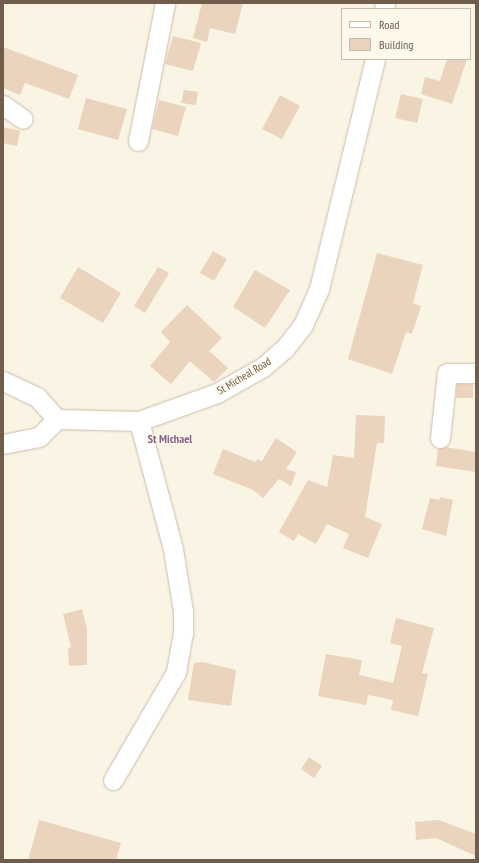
<!DOCTYPE html>
<style>
body{margin:0}
#map{position:relative;width:479px;height:863px;overflow:hidden;background:#faf4e4;font-family:"PT Sans Narrow",sans-serif}
div>[style]{position:absolute}
.building>*{inset:0;background:#ead4bd}
.roads{filter:drop-shadow(0 0 1px #cabcac) drop-shadow(0 0 1px #cabcac)}
.street>*{height:19px;margin:-9.5px;padding:0 9.5px;transform-origin:9.5px;border-radius:9.5px;background:#fff}
span{translate:-50% -50%;white-space:nowrap;text-align:center;line-height:1.15;-webkit-text-stroke:3px #fdf8ea;paint-order:stroke}
.street-label{font-size:11px;color:#705d4c}
.neighbourhood-label{font-size:12px;color:#83648c;font-weight:700}
.frame{position:absolute;inset:0;border:4px solid #705d4c;pointer-events:none}
.legend{position:absolute;left:341px;top:8px;width:130px;height:52px;box-sizing:border-box;background:#fdf8ea;border:1px solid #c5baab;margin:0;padding:5px 7px;list-style:none;font-size:12px;color:#705d4c}
.legend li{display:flex;align-items:center;gap:8px;height:20px}
.legend b{width:20px;border:1px solid #c5baab}
</style>
<div id="map">
<div class="building">
<i style="clip-path:polygon(202px 3px,243px 3px,235px 34px,210px 28px,207px 42px,193px 38px)"></i>
<i style="clip-path:polygon(173px 36px,201px 43px,193px 71px,165px 64px)"></i>
<i style="clip-path:polygon(3px 47px,78px 75px,69px 99px,25px 83px,20px 95px,3px 88px)"></i>
<i style="clip-path:polygon(447px 59px,467px 59px,452px 104px,421px 94px,425px 77px,440px 81px)"></i>
<i style="clip-path:polygon(184px 90px,198px 92px,196px 105px,181px 103px)"></i>
<i style="clip-path:polygon(401px 94px,423px 99px,417px 123px,395px 118px)"></i>
<i style="clip-path:polygon(280px 95px,300px 106px,282px 139px,262px 129px)"></i>
<i style="clip-path:polygon(86px 98px,127px 109px,118px 140px,78px 129px)"></i>
<i style="clip-path:polygon(159px 100px,186px 107px,178px 136px,152px 129px)"></i>
<i style="clip-path:polygon(3px 127px,20px 131px,17px 146px,3px 143px)"></i>
<i style="clip-path:polygon(213px 251px,227px 259px,214px 281px,200px 273px)"></i>
<i style="clip-path:polygon(377px 253px,423px 265px,413px 303px,421px 306px,412px 334px,406px 332px,392px 374px,348px 359px)"></i>
<i style="clip-path:polygon(78px 267px,121px 293px,103px 323px,60px 298px)"></i>
<i style="clip-path:polygon(158px 267px,169px 273px,145px 313px,134px 306px)"></i>
<i style="clip-path:polygon(255px 270px,290px 290px,265px 328px,233px 307px)"></i>
<i style="clip-path:polygon(187px 305px,222px 338px,209px 351px,228px 368px,214px 382px,190px 361px,171px 384px,150px 366px,170px 342px,161px 332px)"></i>
<i style="clip-path:polygon(457px 384px,473px 384px,473px 398px,456px 398px)"></i>
<i style="clip-path:polygon(356px 415px,385px 416px,384px 443px,377px 443px,365px 517px,382px 524px,368px 558px,343px 548px,349px 534px,327px 524px,316px 544px,298px 534px,294px 541px,279px 532px,308px 480px,327px 487px,333px 455px,354px 458px)"></i>
<i style="clip-path:polygon(276px 438px,297px 452px,286px 469px,296px 472px,291px 486px,279px 479px,263px 498px,253px 490px,213px 474px,223px 449px,255px 462px,257px 459px,262px 461px)"></i>
<i style="clip-path:polygon(445px 447px,476px 452px,476px 472px,436px 466px,438px 449px)"></i>
<i style="clip-path:polygon(440px 497px,453px 500px,446px 536px,422px 529px,430px 498px,439px 500px)"></i>
<i style="clip-path:polygon(82px 609px,87px 629px,87px 665px,69px 666px,68px 648px,71px 647px,63px 614px)"></i>
<i style="clip-path:polygon(396px 618px,434px 628px,422px 673px,428px 674px,418px 716px,391px 710px,393px 700px,368px 695px,366px 705px,318px 696px,326px 654px,362px 660px,359px 675px,393px 683px,402px 646px,390px 643px)"></i>
<i style="clip-path:polygon(203px 662px,236px 670px,231px 706px,188px 700px,194px 663px)"></i>
<i style="clip-path:polygon(309px 757px,322px 766px,314px 778px,301px 769px)"></i>
<i style="clip-path:polygon(39px 820px,121px 843px,116px 860px,28px 860px)"></i>
<i style="clip-path:polygon(439px 820px,476px 834px,476px 856px,436px 838px,416px 840px,415px 822px)"></i>
</div>
<div class="roads">
<div class="street">
<i style="left:384px;top:9px;width:6px;rotate:-81deg"></i>
<i style="left:3px;top:105px;width:24px;rotate:35deg"></i>
<i style="left:138px;top:141px;width:141px;rotate:-78.9deg"></i>
<i style="left:3px;top:381px;width:38px;rotate:25deg"></i>
<i style="left:37px;top:397px;width:30px;rotate:48deg"></i>
<i style="left:57px;top:419px;width:82px;rotate:1.4deg"></i>
<i style="left:139px;top:421px;width:83px;rotate:-19.7deg"></i>
<i style="left:217px;top:393px;width:53px;rotate:-29.5deg"></i>
<i style="left:263px;top:367px;width:29px;rotate:-41deg"></i>
<i style="left:285px;top:348px;width:29px;rotate:-52deg"></i>
<i style="left:303px;top:325px;width:39px;rotate:-66deg"></i>
<i style="left:319px;top:289px;width:237px;rotate:-76.3deg"></i>
<i style="left:440px;top:438px;width:65px;rotate:-83.9deg"></i>
<i style="left:447px;top:373px;width:29px"></i>
<i style="left:3px;top:444px;width:37px;rotate:-11deg"></i>
<i style="left:39px;top:437px;width:25px;rotate:-45deg"></i>
<i style="left:113px;top:780px;width:125px;rotate:-59.7deg"></i>
<i style="left:176px;top:672px;width:39px;rotate:-80deg"></i>
<i style="left:183px;top:634px;width:23px;rotate:-90deg"></i>
<i style="left:183px;top:611px;width:63px;rotate:-99.2deg"></i>
<i style="left:173px;top:549px;width:132px;rotate:-104.9deg"></i>
</div>
</div>
<div class="street-label">
<span style="left:244px;top:376px;rotate:-31deg">St Micheal Road</span>
</div>
<div class="neighbourhood-label">
<span style="left:170px;top:439px">St Michael</span>
</div>
<div class="frame"></div>
<ul class="legend">
<li><b style="height:5px;background:#fff"></b>Road</li>
<li><b style="height:11px;background:#ead4bd"></b>Building</li>
</ul>
</div>
